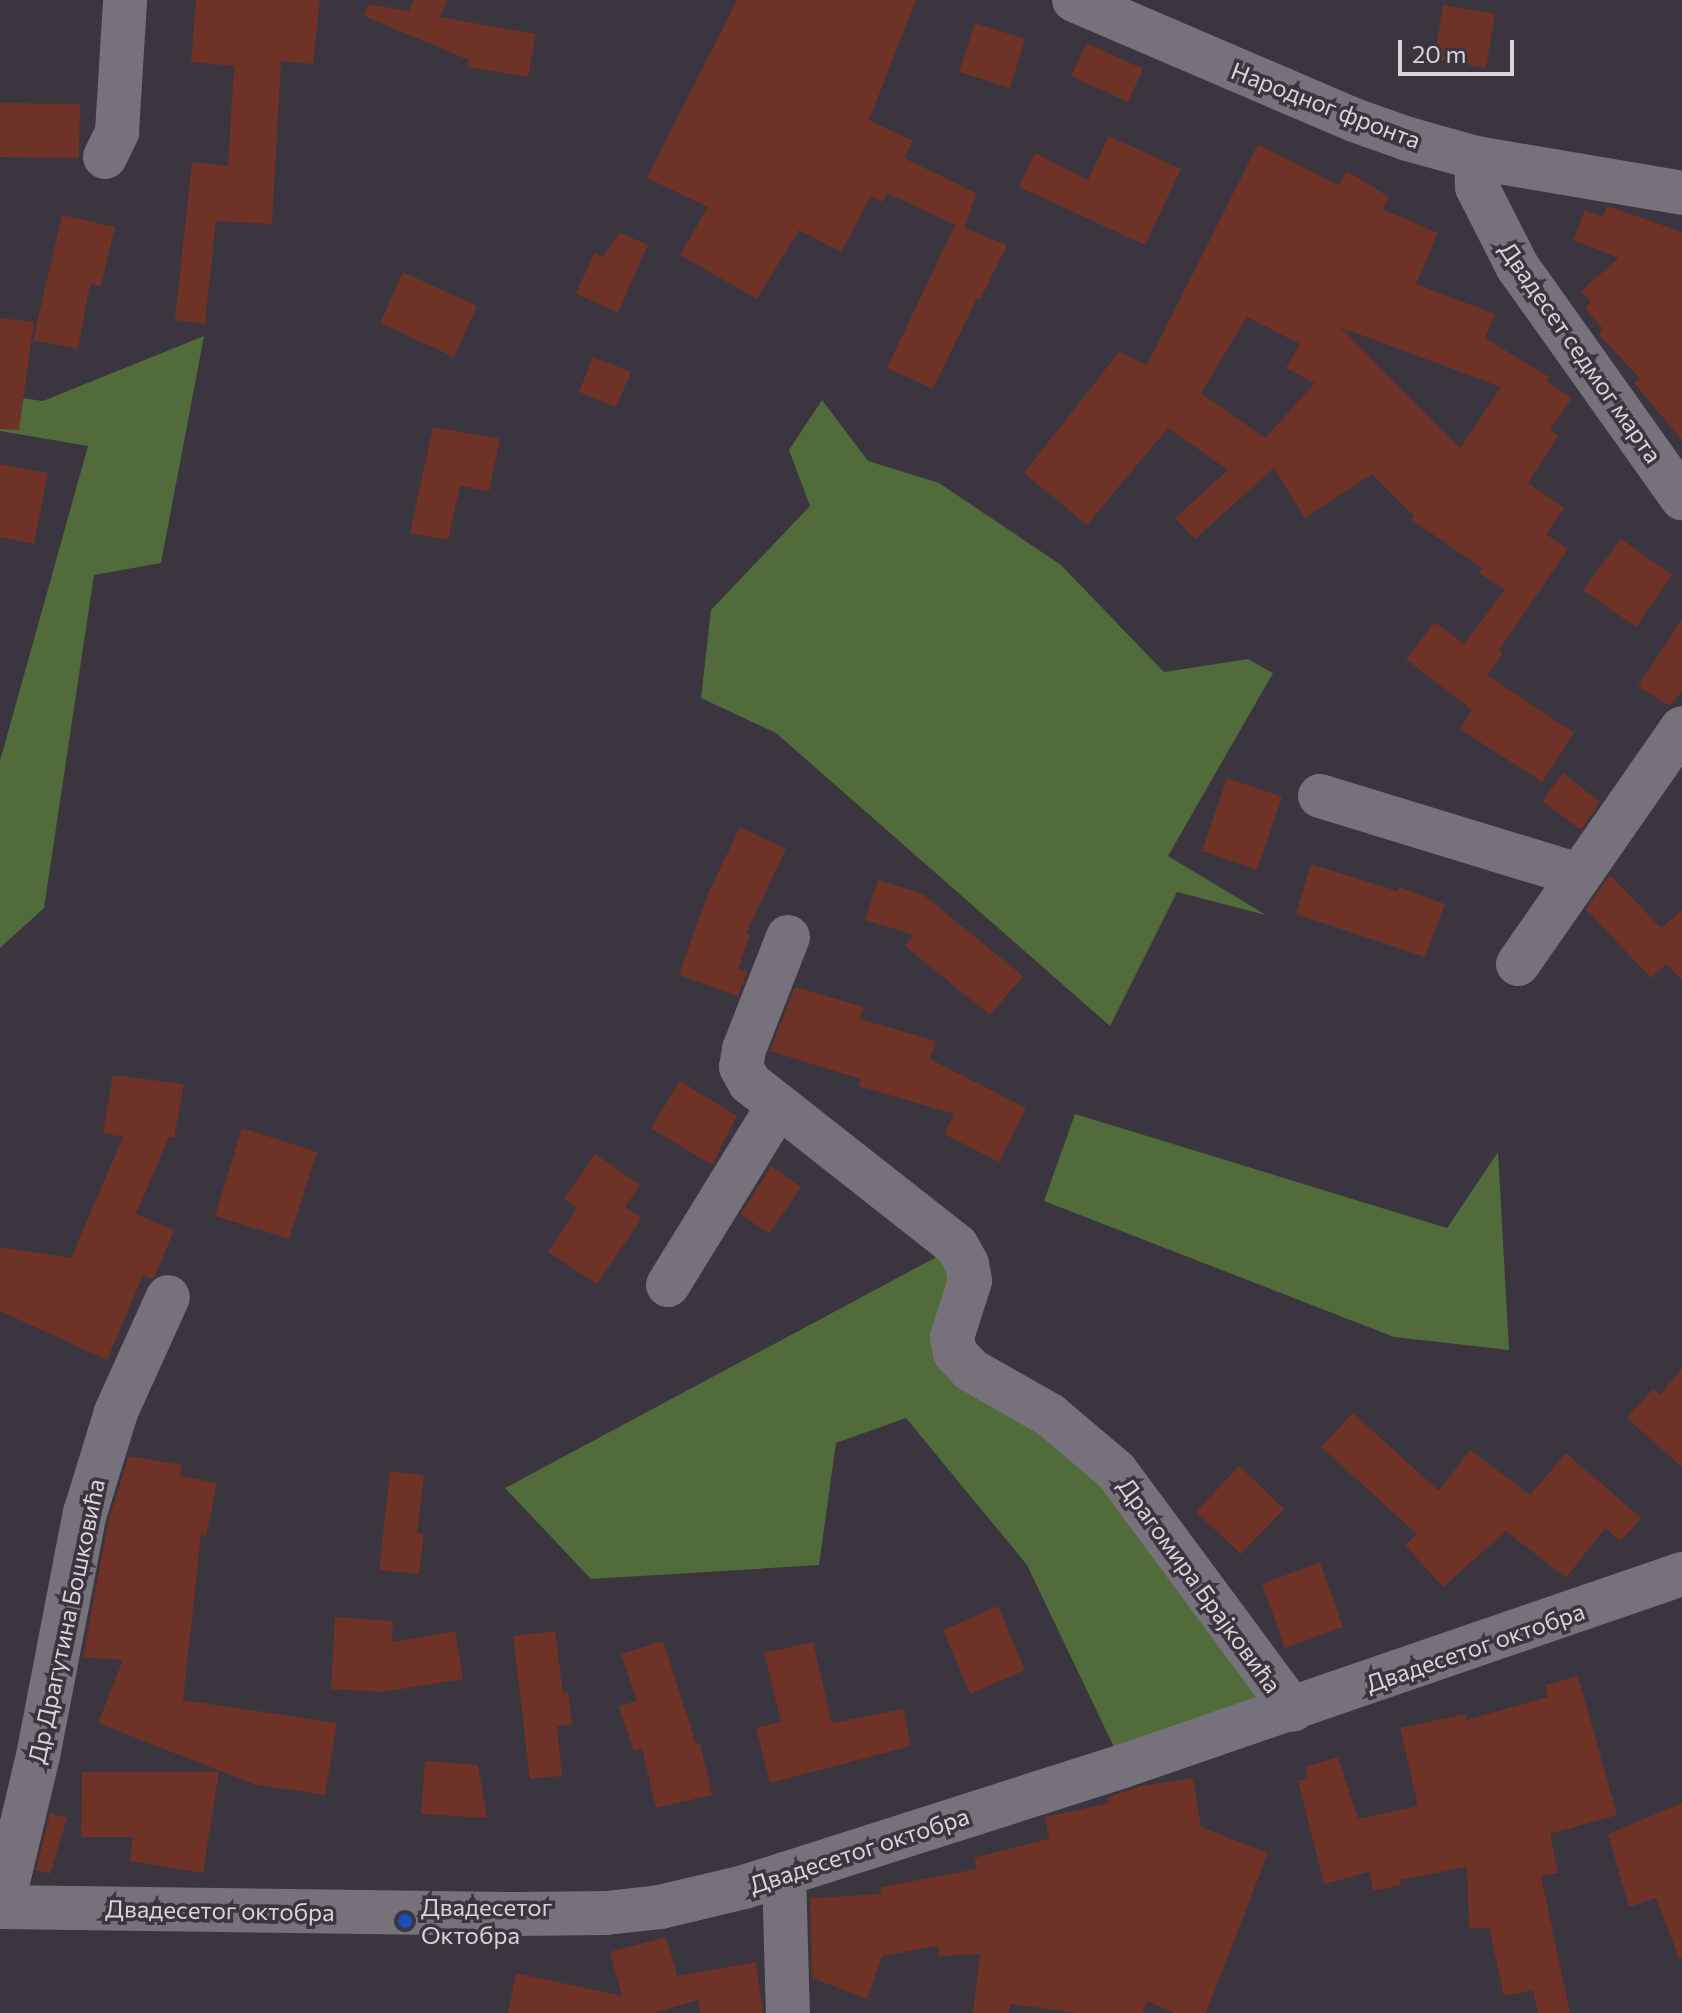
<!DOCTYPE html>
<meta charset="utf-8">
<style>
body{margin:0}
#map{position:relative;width:1682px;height:2013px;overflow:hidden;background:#3a353f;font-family:Commissioner,sans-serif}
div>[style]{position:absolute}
.green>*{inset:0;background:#516b3b}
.building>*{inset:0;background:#6f3227}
.minor>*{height:44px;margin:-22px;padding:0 22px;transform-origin:22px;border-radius:22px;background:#77717c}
.dots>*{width:22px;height:22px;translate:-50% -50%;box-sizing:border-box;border:4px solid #3a353f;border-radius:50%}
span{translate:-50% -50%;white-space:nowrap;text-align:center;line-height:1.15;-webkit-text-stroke:7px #3a353f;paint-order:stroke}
.street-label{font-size:24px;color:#d7d4da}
.poi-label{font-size:24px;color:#d7d4da}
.left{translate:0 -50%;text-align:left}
.scale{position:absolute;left:1398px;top:40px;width:116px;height:36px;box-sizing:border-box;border:4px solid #d7d4da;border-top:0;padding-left:10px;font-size:24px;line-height:28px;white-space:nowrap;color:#d7d4da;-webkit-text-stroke:6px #3a353f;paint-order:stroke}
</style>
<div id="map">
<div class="green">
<i style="clip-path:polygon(204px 336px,161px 563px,94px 575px,44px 908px,0 948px,0 761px,88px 446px,0 431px,0 395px,43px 401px)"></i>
<i style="clip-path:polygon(822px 400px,868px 461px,939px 483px,1061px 565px,1164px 672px,1248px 659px,1273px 673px,1168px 856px,1266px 915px,1177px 892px,1110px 1026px,776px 733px,701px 698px,711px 610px,810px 506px,789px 450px)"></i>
<i style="clip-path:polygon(1075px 1114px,1447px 1228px,1498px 1152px,1509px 1350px,1394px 1337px,1044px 1201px)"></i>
<i style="clip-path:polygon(957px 1246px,952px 1337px,1050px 1415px,1293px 1710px,1123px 1766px,1027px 1565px,906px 1418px,836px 1443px,819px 1565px,591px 1579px,505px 1488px)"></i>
</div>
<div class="building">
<i style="clip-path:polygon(196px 0,320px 0,313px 64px,281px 61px,272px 224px,216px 221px,205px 324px,175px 320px,192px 162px,228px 166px,234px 66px,191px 62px)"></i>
<i style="clip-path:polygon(414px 0,447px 0,440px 17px,536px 34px,528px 77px,468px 67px,469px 60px,364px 16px,368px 4px,409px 11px)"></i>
<i style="clip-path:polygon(737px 0,916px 0,869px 120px,913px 141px,904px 158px,976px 193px,965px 228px,1007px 245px,980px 300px,977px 298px,933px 389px,887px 368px,955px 225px,887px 193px,882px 202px,871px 196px,841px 252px,799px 230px,757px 299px,680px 255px,708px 207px,647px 178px)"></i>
<i style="clip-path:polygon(1443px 5px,1495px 14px,1486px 68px,1434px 59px)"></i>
<i style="clip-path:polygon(975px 23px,1025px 39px,1010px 88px,959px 72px)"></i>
<i style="clip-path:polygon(1087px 43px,1143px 69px,1128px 102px,1071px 76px)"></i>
<i style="clip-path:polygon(0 103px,80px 104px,79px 158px,0 157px)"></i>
<i style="clip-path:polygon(1109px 136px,1181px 169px,1145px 245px,1019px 187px,1035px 153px,1088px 180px)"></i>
<i style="clip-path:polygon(evenodd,1258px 144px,1338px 185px,1347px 171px,1389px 197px,1382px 209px,1438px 233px,1416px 284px,1495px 314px,1485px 338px,1549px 377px,1547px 381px,1572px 398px,1550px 430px,1558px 436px,1528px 483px,1564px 508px,1546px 534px,1568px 549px,1499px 650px,1503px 654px,1487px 675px,1574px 733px,1542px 782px,1460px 729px,1472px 710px,1406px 659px,1435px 622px,1464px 644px,1505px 590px,1479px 573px,1482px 568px,1412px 520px,1414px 516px,1372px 474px,1305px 518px,1274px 468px,1195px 539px,1175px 518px,1228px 470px,1168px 428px,1087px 525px,1024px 473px,1119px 352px,1147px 365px,1258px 144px,1247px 317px,1300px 344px,1286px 368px,1315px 383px,1265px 438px,1201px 393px,1247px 317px,1258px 144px,1340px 327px,1501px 387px,1460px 448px,1340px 327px)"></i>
<i style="clip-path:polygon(1607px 206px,1682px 232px,1682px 440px,1634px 383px,1640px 379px,1599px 334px,1603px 329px,1585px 308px,1591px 302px,1581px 291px,1619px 258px,1573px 240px,1585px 210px,1603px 217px)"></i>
<i style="clip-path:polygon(62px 215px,115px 227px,101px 286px,90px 284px,78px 349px,33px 340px)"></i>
<i style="clip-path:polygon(620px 233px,648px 245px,618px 312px,576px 294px,594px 253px,602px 257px)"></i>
<i style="clip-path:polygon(403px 272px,477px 306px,454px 357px,380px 323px)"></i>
<i style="clip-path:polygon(0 318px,34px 322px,19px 430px,0 429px)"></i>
<i style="clip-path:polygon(593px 357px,631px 372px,616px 407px,579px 392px)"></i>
<i style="clip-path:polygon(433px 427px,500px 439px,489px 491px,460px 486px,448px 540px,410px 533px)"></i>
<i style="clip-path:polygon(0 464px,48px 473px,34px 544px,0 537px)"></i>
<i style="clip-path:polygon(1621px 539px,1672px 575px,1636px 627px,1583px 590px)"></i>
<i style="clip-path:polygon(1682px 619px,1682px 691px,1670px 706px,1638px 686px)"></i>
<i style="clip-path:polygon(1563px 773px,1600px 802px,1581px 830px,1542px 801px)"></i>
<i style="clip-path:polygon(1227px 778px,1282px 797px,1257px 870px,1202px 851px)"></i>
<i style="clip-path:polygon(740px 827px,786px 849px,746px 933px,750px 934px,738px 969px,747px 972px,738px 996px,679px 975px,707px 896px)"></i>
<i style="clip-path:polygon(1311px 864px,1397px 891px,1399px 887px,1445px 904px,1425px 957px,1296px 914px)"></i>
<i style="clip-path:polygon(1610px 875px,1661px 928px,1682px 910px,1682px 980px,1666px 964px,1651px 978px,1586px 909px)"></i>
<i style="clip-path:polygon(878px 880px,921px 893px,1023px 976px,990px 1015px,905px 946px,914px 935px,865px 920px)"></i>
<i style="clip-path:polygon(795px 987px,864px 1007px,860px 1019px,936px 1041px,930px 1059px,1026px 1108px,999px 1162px,944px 1134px,954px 1114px,859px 1086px,861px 1079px,770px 1051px)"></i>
<i style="clip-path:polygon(113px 1075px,184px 1084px,174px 1138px,169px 1137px,136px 1214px,174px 1230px,155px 1276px,152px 1279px,143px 1275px,107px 1360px,0 1311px,0 1247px,71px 1258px,123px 1137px,103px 1133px)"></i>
<i style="clip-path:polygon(680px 1081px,737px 1116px,712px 1165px,651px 1128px)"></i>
<i style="clip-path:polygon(242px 1128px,317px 1152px,289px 1239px,215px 1216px)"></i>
<i style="clip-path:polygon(595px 1154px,640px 1185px,625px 1207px,642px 1218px,597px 1284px,548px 1252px,577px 1208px,564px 1199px)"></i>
<i style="clip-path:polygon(771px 1166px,801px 1187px,769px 1234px,741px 1214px)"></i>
<i style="clip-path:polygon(1682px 1368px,1682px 1467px,1627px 1418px,1653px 1389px,1660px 1395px)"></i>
<i style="clip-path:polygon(1353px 1413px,1439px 1491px,1470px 1450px,1530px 1495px,1566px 1453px,1641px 1518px,1621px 1541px,1605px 1528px,1566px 1578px,1506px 1531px,1443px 1587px,1405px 1545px,1417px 1534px,1321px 1447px)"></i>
<i style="clip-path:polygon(129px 1456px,182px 1465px,180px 1476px,217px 1483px,206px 1536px,201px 1535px,183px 1700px,337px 1723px,325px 1795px,253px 1784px,98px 1723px,123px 1660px,83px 1657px,109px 1519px)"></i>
<i style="clip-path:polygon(1239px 1466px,1284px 1509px,1241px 1554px,1196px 1512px)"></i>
<i style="clip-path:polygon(390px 1471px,424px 1475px,417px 1533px,424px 1534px,419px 1574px,379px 1570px)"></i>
<i style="clip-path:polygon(1320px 1562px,1343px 1627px,1285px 1648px,1262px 1584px)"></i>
<i style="clip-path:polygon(998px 1606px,1025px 1670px,970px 1694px,943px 1630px)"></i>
<i style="clip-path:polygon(335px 1617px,393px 1621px,392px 1642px,455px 1631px,463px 1679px,383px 1692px,331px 1689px)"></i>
<i style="clip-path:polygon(555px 1631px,563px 1693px,568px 1692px,572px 1724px,557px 1726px,562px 1776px,530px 1779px,513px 1636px)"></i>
<i style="clip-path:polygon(663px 1641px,696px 1744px,700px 1743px,712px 1795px,656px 1808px,642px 1748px,634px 1751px,619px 1706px,637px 1701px,621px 1654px)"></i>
<i style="clip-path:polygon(813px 1642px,832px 1723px,903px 1709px,911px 1746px,770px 1783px,756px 1728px,781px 1722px,764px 1653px)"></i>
<i style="clip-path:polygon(1578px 1676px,1617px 1815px,1550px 1834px,1558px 1873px,1541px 1876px,1570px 2013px,1538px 2013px,1533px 1990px,1504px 1996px,1489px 1928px,1469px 1928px,1467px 1867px,1400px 1880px,1401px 1885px,1373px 1891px,1369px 1872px,1324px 1884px,1298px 1781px,1308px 1778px,1305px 1767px,1338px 1757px,1358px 1819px,1418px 1806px,1400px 1728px,1465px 1714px,1466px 1720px,1548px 1697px,1545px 1685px)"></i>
<i style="clip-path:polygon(425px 1761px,478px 1765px,487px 1818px,421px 1814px)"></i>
<i style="clip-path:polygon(82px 1772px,219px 1772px,203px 1873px,130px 1861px,133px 1837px,81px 1837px)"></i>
<i style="clip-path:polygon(1193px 1778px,1201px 1827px,1268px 1853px,1206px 2013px,1175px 2013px,1147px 2001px,1143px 2013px,1076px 2013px,1010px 2004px,1009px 2013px,973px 2013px,980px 1954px,939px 1956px,938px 1946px,882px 1956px,867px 1999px,812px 1978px,810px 1898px,882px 1894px,881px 1887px,977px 1869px,974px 1858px,1049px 1839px,1045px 1817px,1109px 1803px,1108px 1797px,1141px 1786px)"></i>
<i style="clip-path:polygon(1682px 1803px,1682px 1958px,1679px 1958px,1656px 1898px,1629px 1907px,1608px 1834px)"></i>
<i style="clip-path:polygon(50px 1813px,67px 1818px,50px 1874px,36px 1870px)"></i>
<i style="clip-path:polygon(666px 1937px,677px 1976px,756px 1962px,763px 2013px,700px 2013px,698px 2000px,654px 2013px,508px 2013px,516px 1973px,622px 1996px,610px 1952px)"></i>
</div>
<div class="minor">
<i style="left:1074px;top:0;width:305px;rotate:23.2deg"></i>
<i style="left:1354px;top:120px;width:57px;rotate:19.4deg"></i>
<i style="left:1408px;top:139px;width:71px;rotate:15.6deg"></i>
<i style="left:1476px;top:158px;width:209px;rotate:9.6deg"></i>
<i style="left:105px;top:157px;width:28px;rotate:-64deg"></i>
<i style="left:117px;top:132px;width:132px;rotate:-86.5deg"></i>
<i style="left:1476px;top:158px;width:29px;rotate:88deg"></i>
<i style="left:1477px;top:187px;width:89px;rotate:63.1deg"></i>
<i style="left:1517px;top:266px;width:285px;rotate:54.6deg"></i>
<i style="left:1320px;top:796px;width:271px;rotate:17deg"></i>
<i style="left:788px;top:937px;width:120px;rotate:111.4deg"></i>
<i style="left:744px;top:1049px;width:18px;rotate:99deg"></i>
<i style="left:741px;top:1067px;width:18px;rotate:61deg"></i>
<i style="left:750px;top:1083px;width:263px;rotate:38.2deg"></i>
<i style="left:957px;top:1246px;width:21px;rotate:61deg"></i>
<i style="left:967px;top:1264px;width:17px;rotate:80deg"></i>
<i style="left:970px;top:1281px;width:59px;rotate:107.8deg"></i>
<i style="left:952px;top:1337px;width:16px;rotate:79deg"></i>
<i style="left:955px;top:1353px;width:23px;rotate:47deg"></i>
<i style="left:971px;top:1370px;width:91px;rotate:29.7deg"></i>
<i style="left:1050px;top:1415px;width:87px;rotate:40.3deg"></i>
<i style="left:1116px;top:1471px;width:297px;rotate:53.5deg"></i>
<i style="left:1518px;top:964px;width:287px;rotate:-55.2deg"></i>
<i style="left:668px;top:1285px;width:208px;rotate:-58.4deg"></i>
<i style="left:784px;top:1874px;width:139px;rotate:88.4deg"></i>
<i style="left:0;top:1907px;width:517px;rotate:0.78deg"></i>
<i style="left:517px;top:1914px;width:89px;rotate:-0.6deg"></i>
<i style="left:606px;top:1913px;width:54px;rotate:-6.3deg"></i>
<i style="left:660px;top:1907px;width:86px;rotate:-13.4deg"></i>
<i style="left:744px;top:1887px;width:398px;rotate:-17.7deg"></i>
<i style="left:1123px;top:1766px;width:591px;rotate:-18.96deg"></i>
<i style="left:2px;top:1907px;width:155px;rotate:-76.6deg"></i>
<i style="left:38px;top:1756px;width:248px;rotate:-79.1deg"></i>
<i style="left:85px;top:1513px;width:106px;rotate:-72.9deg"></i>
<i style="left:116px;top:1412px;width:126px;rotate:-65.7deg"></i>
</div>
<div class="dots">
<i style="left:405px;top:1921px;background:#1a4fb4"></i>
</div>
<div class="street-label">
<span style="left:1326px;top:105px;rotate:21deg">Народног фронта</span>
<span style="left:1581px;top:352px;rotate:55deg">Двадесет седмог марта</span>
<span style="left:1200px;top:1585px;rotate:54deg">Драгомира Брајковића</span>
<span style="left:66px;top:1621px;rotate:-78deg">Др Драгутина Бошковића</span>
<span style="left:1475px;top:1647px;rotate:-19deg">Двадесетог октобра</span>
<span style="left:859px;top:1850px;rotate:-18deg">Двадесетог октобра</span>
<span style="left:220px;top:1910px;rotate:1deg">Двадесетог октобра</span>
</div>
<div class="poi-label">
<span class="left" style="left:421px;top:1921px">Двадесетог<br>Октобра</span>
</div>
<div class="scale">20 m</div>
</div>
